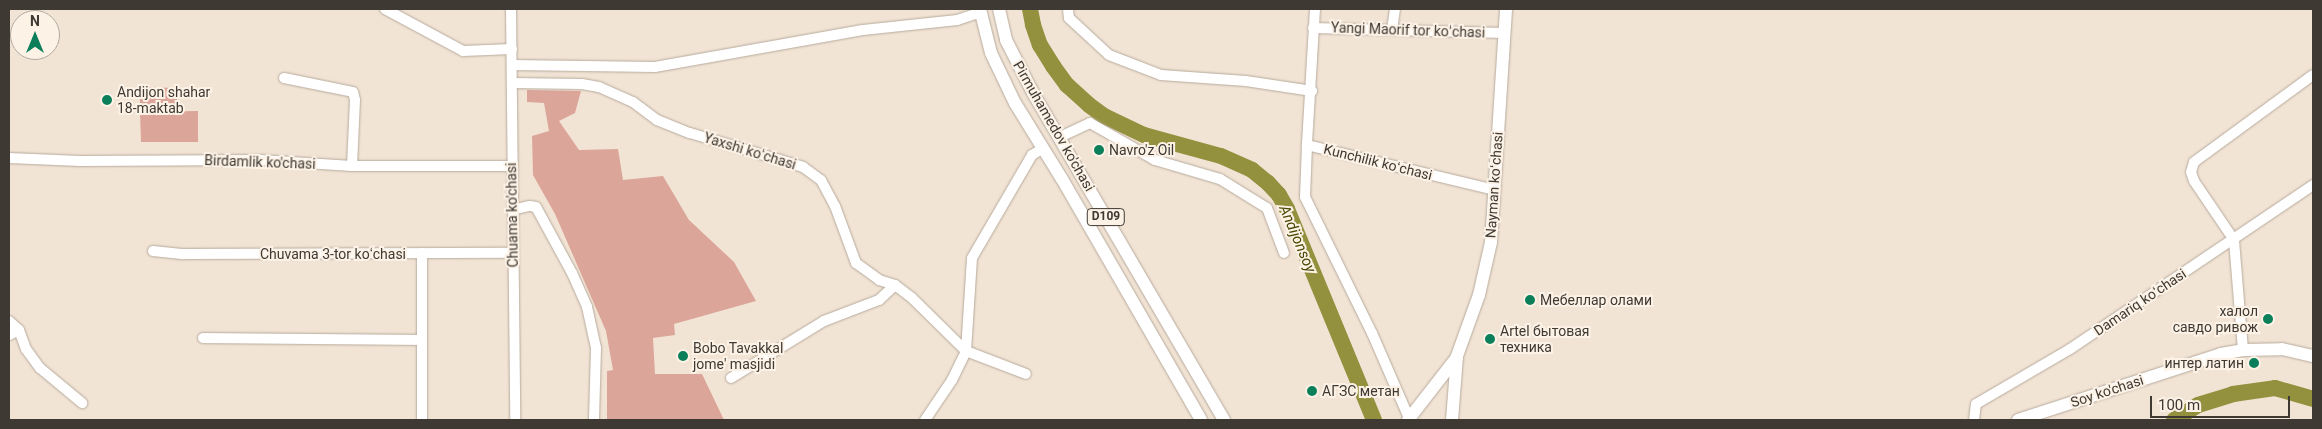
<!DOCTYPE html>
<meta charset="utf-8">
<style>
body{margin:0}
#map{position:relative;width:2322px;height:429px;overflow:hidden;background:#f2e4d5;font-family:Roboto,sans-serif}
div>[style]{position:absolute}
.green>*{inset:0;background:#dba599}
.river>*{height:16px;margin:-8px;padding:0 8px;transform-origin:8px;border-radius:8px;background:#93913d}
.roads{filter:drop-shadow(0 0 1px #b7aa9c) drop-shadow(0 0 1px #b7aa9c)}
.minor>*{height:10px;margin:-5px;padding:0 5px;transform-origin:5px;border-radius:5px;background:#fff}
.major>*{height:12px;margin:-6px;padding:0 6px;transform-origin:6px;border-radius:6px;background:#fff}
.dots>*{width:14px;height:14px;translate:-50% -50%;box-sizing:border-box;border:2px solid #fdf2e6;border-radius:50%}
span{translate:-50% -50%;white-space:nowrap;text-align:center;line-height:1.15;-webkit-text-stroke:4px #fdf2e6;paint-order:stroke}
.shield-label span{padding:1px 4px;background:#fdf2e6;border:1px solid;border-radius:4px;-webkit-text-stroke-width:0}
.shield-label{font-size:12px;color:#3e3933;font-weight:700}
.street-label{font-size:14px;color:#3e3933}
.poi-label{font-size:14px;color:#3e3933}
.left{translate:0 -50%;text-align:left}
.right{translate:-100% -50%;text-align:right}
.water-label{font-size:15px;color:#494803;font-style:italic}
.frame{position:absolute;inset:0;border:10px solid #3e3933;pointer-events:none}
.north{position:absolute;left:10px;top:10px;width:50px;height:50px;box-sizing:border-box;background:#fdf2e6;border:1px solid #b1a89e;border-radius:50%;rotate:0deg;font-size:14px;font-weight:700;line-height:20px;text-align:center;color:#3e3933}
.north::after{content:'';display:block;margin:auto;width:18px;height:22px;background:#0b7e5a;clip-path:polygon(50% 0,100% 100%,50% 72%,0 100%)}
.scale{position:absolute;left:2150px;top:396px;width:140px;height:22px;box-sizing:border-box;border:2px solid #3e3933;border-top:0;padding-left:6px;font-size:15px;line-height:18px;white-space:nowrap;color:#3e3933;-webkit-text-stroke:4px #fdf2e6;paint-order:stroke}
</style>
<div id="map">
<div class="green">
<i style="clip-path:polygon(140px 87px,177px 88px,177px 106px,140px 105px)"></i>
<i style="clip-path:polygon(527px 90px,581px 91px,575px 113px,559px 121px,579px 150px,618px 149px,623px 180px,663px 176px,689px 220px,734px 262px,756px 301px,674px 324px,675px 335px,653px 338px,655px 374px,702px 374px,724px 420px,607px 420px,607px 371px,613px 370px,606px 331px,555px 214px,533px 175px,532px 136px,549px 131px,544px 103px,527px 102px)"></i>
<i style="clip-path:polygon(198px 111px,198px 142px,141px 142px,140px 112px)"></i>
</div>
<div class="river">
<i style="left:1030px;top:9px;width:16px;rotate:79deg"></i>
<i style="left:1033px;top:25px;width:21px;rotate:71deg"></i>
<i style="left:1040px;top:45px;width:25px;rotate:58deg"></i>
<i style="left:1053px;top:66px;width:24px;rotate:54deg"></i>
<i style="left:1067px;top:85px;width:30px;rotate:42deg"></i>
<i style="left:1089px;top:105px;width:19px;rotate:36deg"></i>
<i style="left:1104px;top:116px;width:44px;rotate:25.4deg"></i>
<i style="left:1144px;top:135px;width:80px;rotate:15.3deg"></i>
<i style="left:1221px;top:156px;width:34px;rotate:24deg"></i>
<i style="left:1252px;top:170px;width:21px;rotate:39deg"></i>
<i style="left:1268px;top:183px;width:16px;rotate:47deg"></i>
<i style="left:1279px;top:195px;width:16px;rotate:60deg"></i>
<i style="left:1287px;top:209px;width:228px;rotate:67.6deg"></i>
<i style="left:2174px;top:420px;width:28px;rotate:-32deg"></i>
<i style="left:2198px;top:405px;width:37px;rotate:-17deg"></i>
<i style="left:2233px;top:394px;width:42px;rotate:-8.1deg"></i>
<i style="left:2275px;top:388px;width:40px;rotate:16deg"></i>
</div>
<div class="roads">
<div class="minor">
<i style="left:385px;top:9px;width:89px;rotate:28.3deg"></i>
<i style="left:463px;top:51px;width:49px;rotate:-2.3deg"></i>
<i style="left:511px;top:9px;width:411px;rotate:89.4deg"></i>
<i style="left:1068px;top:9px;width:9px;rotate:84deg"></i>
<i style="left:1069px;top:18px;width:54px;rotate:42.8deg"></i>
<i style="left:1109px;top:55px;width:56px;rotate:21deg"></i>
<i style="left:1161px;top:75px;width:85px;rotate:4deg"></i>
<i style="left:1246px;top:81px;width:67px;rotate:8.6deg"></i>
<i style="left:1315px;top:9px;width:136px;rotate:93.4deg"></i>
<i style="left:1307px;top:145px;width:193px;rotate:13.5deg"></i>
<i style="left:1313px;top:28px;width:191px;rotate:1.5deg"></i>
<i style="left:1392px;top:30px;width:21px;rotate:-82deg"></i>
<i style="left:512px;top:65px;width:143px;rotate:0.8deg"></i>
<i style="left:655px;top:67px;width:211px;rotate:-10.1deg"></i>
<i style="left:863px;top:30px;width:95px;rotate:-6.1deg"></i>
<i style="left:957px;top:20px;width:25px;rotate:-18deg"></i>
<i style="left:284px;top:78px;width:70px;rotate:11.5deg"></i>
<i style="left:353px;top:92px;width:8px;rotate:76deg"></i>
<i style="left:355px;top:100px;width:66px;rotate:92.6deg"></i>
<i style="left:512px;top:83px;width:70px;rotate:0.8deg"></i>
<i style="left:582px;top:84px;width:17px;rotate:10deg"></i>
<i style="left:599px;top:87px;width:37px;rotate:24deg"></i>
<i style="left:633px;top:102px;width:30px;rotate:37deg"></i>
<i style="left:657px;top:120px;width:35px;rotate:22deg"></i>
<i style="left:690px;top:133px;width:118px;rotate:16.7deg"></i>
<i style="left:803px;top:167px;width:22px;rotate:36deg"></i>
<i style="left:821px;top:180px;width:30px;rotate:62deg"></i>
<i style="left:835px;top:206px;width:61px;rotate:69.8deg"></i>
<i style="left:856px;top:263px;width:29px;rotate:36deg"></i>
<i style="left:879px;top:280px;width:17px;rotate:17deg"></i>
<i style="left:895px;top:285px;width:21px;rotate:37deg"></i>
<i style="left:912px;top:298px;width:76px;rotate:44.5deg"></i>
<i style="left:966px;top:351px;width:64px;rotate:21deg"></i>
<i style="left:1060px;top:137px;width:33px;rotate:-25deg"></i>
<i style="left:1090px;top:123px;width:75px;rotate:29.6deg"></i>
<i style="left:1155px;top:160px;width:68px;rotate:16.3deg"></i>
<i style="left:1220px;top:179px;width:55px;rotate:31.7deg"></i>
<i style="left:1267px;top:208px;width:48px;rotate:69.3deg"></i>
<i style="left:1307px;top:145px;width:52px;rotate:92.2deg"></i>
<i style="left:1305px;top:197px;width:152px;rotate:63.8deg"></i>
<i style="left:1372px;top:333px;width:93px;rotate:66.5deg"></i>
<i style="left:9px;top:158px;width:71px;rotate:2.4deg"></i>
<i style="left:80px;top:161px;width:180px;rotate:-0.3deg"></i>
<i style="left:260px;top:160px;width:92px;rotate:3.7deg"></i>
<i style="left:352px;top:166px;width:160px"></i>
<i style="left:512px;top:210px;width:18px;rotate:-13deg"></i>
<i style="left:530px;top:206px;width:6px;rotate:9deg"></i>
<i style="left:536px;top:207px;width:75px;rotate:61.4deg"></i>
<i style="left:572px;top:273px;width:37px;rotate:66deg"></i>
<i style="left:587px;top:307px;width:42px;rotate:77.6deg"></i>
<i style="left:596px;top:348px;width:72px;rotate:91.6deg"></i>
<i style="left:153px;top:251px;width:31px;rotate:6deg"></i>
<i style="left:184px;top:254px;width:329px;rotate:-0.2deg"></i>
<i style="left:9px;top:321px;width:13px;rotate:42deg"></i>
<i style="left:19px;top:330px;width:11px;rotate:153deg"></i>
<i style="left:19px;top:330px;width:20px;rotate:70deg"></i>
<i style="left:26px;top:349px;width:24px;rotate:54deg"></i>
<i style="left:40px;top:368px;width:55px;rotate:39.8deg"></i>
<i style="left:203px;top:338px;width:218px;rotate:0.5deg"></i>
<i style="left:2243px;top:350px;width:110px;rotate:-94.7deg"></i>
<i style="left:2234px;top:240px;width:71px;rotate:-124.1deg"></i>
<i style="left:2194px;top:181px;width:9px;rotate:-108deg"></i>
<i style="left:2191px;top:172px;width:10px;rotate:-73deg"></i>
<i style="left:2194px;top:162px;width:147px;rotate:-36.2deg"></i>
<i style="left:731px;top:378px;width:109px;rotate:-31.5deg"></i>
<i style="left:824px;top:321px;width:59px;rotate:-20.9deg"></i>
<i style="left:879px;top:300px;width:22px;rotate:-43deg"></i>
<i style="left:422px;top:420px;width:167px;rotate:-90deg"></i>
<i style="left:925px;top:420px;width:48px;rotate:-56deg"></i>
<i style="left:952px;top:380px;width:32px;rotate:-64deg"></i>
<i style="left:966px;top:351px;width:93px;rotate:-86.3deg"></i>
<i style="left:972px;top:258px;width:119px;rotate:-59.8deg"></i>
<i style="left:1032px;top:155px;width:12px;rotate:-31deg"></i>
<i style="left:1974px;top:420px;width:16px;rotate:-83deg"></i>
<i style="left:1976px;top:404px;width:109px;rotate:-30.3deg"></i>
<i style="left:2070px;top:349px;width:293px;rotate:-34deg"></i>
</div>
<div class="major">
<i style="left:980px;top:9px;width:45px;rotate:76deg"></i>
<i style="left:991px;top:53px;width:55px;rotate:64.4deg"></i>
<i style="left:1015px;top:103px;width:89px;rotate:58.3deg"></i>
<i style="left:1062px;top:179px;width:278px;rotate:60deg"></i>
<i style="left:999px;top:9px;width:32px;rotate:77deg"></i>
<i style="left:1006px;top:40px;width:59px;rotate:63deg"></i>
<i style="left:1033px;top:93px;width:379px;rotate:59.7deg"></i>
<i style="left:1408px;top:420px;width:80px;rotate:-52.1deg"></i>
<i style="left:1452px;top:420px;width:64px;rotate:-85.5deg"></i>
<i style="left:1457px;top:356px;width:65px;rotate:-70.2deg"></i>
<i style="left:1479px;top:295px;width:54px;rotate:-77.2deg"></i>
<i style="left:1491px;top:242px;width:233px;rotate:-86.3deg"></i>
<i style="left:2018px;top:420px;width:213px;rotate:-18deg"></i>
<i style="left:2221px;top:354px;width:22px;rotate:-10deg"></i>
<i style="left:2243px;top:350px;width:39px;rotate:-1deg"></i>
<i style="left:2282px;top:349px;width:32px;rotate:13deg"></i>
</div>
</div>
<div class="dots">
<i style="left:107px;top:100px;background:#0b7e5a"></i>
<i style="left:1099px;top:150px;background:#0b7e5a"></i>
<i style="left:1530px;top:300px;background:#0b7e5a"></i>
<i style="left:2268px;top:319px;background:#0b7e5a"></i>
<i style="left:1490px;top:339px;background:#0b7e5a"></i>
<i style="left:683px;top:356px;background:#0b7e5a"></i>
<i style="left:2254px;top:363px;background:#0b7e5a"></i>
<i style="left:1312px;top:391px;background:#0b7e5a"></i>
</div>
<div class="shield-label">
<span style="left:1106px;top:217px">D109</span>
</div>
<div class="street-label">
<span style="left:1408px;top:30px;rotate:2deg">Yangi Maorif tor koʻchasi</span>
<span style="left:1054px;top:126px;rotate:60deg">Pirmuhamedov ko'chasi</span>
<span style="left:750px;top:151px;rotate:17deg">Yaxshi koʻchasi</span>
<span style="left:260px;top:162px;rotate:2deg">Birdamlik ko'chasi</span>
<span style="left:1378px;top:162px;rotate:14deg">Kunchilik koʻchasi</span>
<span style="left:1494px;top:185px;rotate:-86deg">Nayman koʻchasi</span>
<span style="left:512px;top:215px;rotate:-91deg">Chuama ko'chasi</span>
<span style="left:333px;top:254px">Chuvama 3-tor koʻchasi</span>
<span style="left:2140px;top:302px;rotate:-34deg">Damariq koʻchasi</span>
<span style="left:2107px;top:391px;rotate:-18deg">Soy ko'chasi</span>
</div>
<div class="poi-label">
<span class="left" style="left:117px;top:100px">Andijon shahar<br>18-maktab</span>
<span class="left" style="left:1109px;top:150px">Navro'z Oil</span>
<span class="left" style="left:1540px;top:300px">Мебеллар олами</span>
<span class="right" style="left:2258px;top:319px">халол<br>савдо ривож</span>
<span class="left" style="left:1500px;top:339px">Artel бытовая<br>техника</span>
<span class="left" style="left:693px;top:356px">Bobo Tavakkal<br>jome' masjidi</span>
<span class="right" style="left:2244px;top:363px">интер латин</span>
<span class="left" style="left:1322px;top:391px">АГЗС метан</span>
</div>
<div class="water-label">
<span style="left:1297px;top:239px;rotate:67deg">Andijonsoy</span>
</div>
<div class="frame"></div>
<div class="north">N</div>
<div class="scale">100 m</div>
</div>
